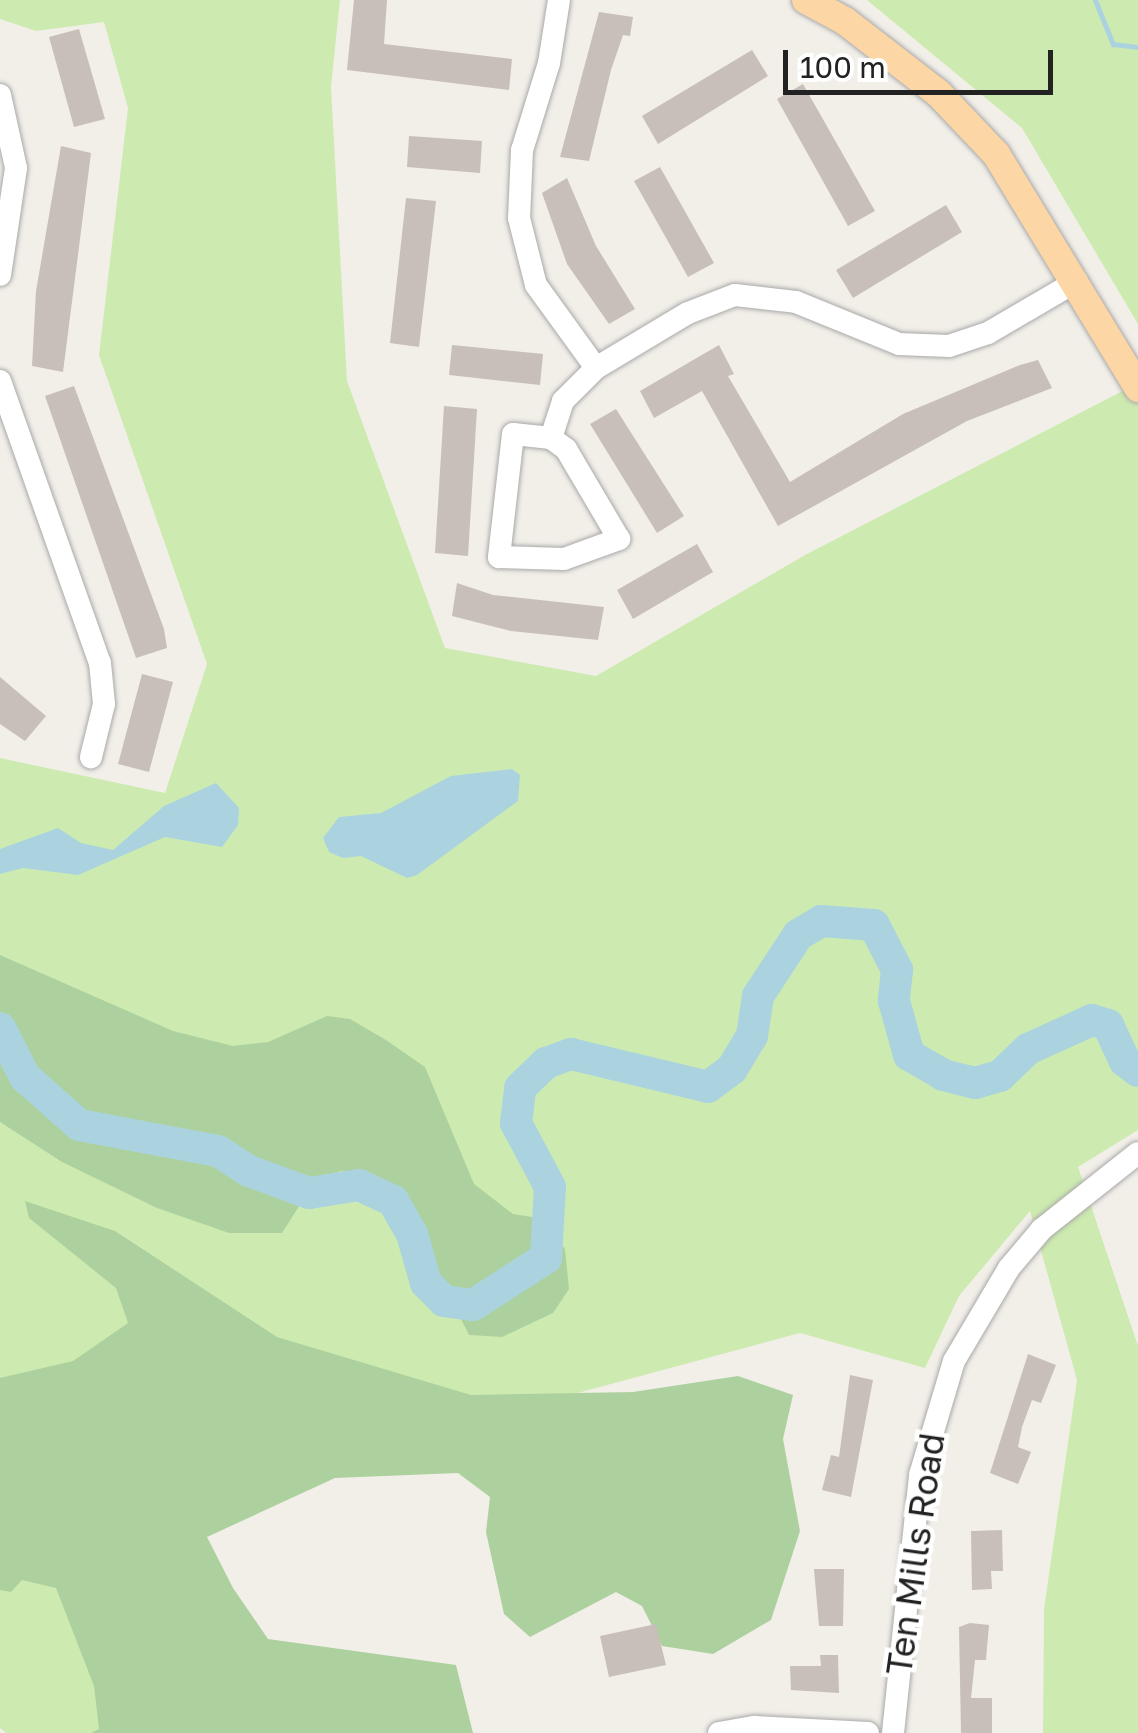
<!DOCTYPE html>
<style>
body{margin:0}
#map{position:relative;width:1138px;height:1733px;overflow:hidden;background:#f2efe9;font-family:"Golos Text",sans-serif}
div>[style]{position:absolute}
.grass>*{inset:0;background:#cdebb0}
.forest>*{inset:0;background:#add19e}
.water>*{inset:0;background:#aad3df}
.stream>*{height:5px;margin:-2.5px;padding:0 2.5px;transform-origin:2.5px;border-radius:2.5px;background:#aad3df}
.river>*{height:32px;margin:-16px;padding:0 16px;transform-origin:16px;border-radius:16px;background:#aad3df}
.building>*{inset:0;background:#c7bfb8}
.roads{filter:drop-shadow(0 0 2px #a9a9a9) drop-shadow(0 0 2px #a9a9a9)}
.minor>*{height:22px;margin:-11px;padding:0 11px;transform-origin:11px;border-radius:11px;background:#fff}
.major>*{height:28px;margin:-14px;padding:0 14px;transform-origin:14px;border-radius:14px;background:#fcd6a4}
span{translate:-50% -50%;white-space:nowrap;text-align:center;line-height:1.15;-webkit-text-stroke:9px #fff;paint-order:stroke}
.street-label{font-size:35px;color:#222}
.scale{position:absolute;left:783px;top:50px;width:270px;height:45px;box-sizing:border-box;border:5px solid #222;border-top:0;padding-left:12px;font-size:30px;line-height:35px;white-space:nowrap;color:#222;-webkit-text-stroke:8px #fff;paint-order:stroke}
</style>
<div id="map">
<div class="grass">
<i style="clip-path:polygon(0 0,340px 0,331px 87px,347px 381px,445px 648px,596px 676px,807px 554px,1138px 383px,1138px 1130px,1078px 1167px,1138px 1346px,1138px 1733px,1043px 1733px,1044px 1609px,1077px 1380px,1030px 1211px,959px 1296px,925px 1368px,800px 1333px,113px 1518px,173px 1733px,6px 1733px,0 1728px,0 758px,165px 793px,207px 664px,99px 355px,128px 108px,104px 22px,36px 31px,0 19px)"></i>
<i style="clip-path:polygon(867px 0,1138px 0,1138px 324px,1022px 128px)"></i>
</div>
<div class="forest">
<i style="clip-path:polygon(0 955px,173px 1031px,233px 1046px,268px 1042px,327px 1016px,350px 1019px,386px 1040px,425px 1067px,474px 1184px,513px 1214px,538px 1218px,565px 1249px,569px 1289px,553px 1313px,502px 1337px,469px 1335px,418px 1233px,377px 1177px,341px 1171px,317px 1178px,282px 1233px,229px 1233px,157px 1208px,62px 1162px,0 1122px)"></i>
<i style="clip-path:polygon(25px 1201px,115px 1231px,277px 1337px,471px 1395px,633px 1392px,738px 1376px,793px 1395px,783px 1439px,800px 1531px,771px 1620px,713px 1654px,662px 1646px,642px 1606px,616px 1592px,530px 1637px,504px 1614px,486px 1532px,490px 1497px,458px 1473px,335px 1478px,207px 1537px,233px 1588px,268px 1639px,456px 1665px,473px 1733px,91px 1733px,99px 1729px,94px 1686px,56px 1588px,22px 1580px,11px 1592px,0 1590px,0 1378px,73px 1361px,128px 1323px,116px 1288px,29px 1218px)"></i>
</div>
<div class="water">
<i style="clip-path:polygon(512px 769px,520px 775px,518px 801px,417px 875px,407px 878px,361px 856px,343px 858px,329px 852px,323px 838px,339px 817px,381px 813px,451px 776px)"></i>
<i style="clip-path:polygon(216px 783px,239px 808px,238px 825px,222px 847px,165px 837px,78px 875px,23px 868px,0 874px,0 849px,58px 828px,81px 843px,113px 850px,164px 806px)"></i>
</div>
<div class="stream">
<i style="left:1095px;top:0;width:48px;rotate:67.8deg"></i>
<i style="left:1113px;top:44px;width:25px;rotate:7deg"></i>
</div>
<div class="river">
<i style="left:0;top:1028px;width:55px;rotate:63deg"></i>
<i style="left:25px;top:1077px;width:72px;rotate:41.6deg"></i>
<i style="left:79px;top:1125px;width:141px;rotate:10.6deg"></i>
<i style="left:218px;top:1151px;width:37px;rotate:33deg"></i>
<i style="left:249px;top:1171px;width:64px;rotate:20.1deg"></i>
<i style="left:309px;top:1193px;width:51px;rotate:-9.1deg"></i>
<i style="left:359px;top:1185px;width:38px;rotate:25deg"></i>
<i style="left:393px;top:1201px;width:38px;rotate:60deg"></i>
<i style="left:412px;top:1234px;width:51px;rotate:74.1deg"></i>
<i style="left:426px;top:1283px;width:25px;rotate:45deg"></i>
<i style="left:444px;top:1301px;width:29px;rotate:8deg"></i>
<i style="left:473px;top:1305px;width:87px;rotate:-32.8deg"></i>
<i style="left:546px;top:1258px;width:71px;rotate:-86.8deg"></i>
<i style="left:550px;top:1187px;width:72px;rotate:-118deg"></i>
<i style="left:516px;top:1123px;width:35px;rotate:-83deg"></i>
<i style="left:520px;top:1088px;width:36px;rotate:-44deg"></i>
<i style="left:546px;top:1063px;width:27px;rotate:-20deg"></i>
<i style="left:571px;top:1054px;width:141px;rotate:13.5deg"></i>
<i style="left:708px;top:1087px;width:30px;rotate:-37deg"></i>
<i style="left:732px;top:1069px;width:39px;rotate:-59deg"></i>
<i style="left:752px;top:1036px;width:40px;rotate:-81.5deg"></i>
<i style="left:758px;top:996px;width:73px;rotate:-56.7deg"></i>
<i style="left:798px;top:935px;width:27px;rotate:-31deg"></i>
<i style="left:821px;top:921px;width:53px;rotate:4.3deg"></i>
<i style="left:874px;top:925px;width:51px;rotate:62.9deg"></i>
<i style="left:897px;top:970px;width:31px;rotate:96deg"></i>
<i style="left:894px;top:1001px;width:56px;rotate:74.5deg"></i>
<i style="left:909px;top:1055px;width:39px;rotate:30deg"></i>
<i style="left:943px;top:1075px;width:33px;rotate:14deg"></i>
<i style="left:975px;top:1083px;width:26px;rotate:-16deg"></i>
<i style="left:1000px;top:1076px;width:39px;rotate:-44deg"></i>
<i style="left:1028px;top:1049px;width:70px;rotate:-24.4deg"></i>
<i style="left:1092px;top:1020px;width:17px;rotate:17deg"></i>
<i style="left:1108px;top:1025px;width:40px;rotate:65deg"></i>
<i style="left:1125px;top:1061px;width:16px;rotate:38deg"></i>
</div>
<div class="building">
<i style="clip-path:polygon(354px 0,387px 0,384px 44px,512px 59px,509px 90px,347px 70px)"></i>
<i style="clip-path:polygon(599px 12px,633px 17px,630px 36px,623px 35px,611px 70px,589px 161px,560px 157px)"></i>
<i style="clip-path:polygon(79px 29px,105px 119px,74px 127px,49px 37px)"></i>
<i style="clip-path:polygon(752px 50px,768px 76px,658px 144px,642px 116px)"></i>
<i style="clip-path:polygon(803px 84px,875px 211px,848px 226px,777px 99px)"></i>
<i style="clip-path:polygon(409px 136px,482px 141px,480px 173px,407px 167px)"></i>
<i style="clip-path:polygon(61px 146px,91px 153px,63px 372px,32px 366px,36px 291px)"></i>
<i style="clip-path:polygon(660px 167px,714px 263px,688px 277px,634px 181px)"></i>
<i style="clip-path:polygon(567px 178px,596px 246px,635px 309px,609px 324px,567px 264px,542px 193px)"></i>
<i style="clip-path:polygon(406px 198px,436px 201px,419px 347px,390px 343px)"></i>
<i style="clip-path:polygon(946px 205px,962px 232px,853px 298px,836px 270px)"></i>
<i style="clip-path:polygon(452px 345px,543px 354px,540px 385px,449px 375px)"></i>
<i style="clip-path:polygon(719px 345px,734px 374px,728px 376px,790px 482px,903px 414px,1020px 365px,1038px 360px,1052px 388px,967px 421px,778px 526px,702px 391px,654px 418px,640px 391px)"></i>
<i style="clip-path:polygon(74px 386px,164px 629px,167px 648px,136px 658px,45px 396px)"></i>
<i style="clip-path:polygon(444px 406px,477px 409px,468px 556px,435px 553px)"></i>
<i style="clip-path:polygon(616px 409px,684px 516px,657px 533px,590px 424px)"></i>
<i style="clip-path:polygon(697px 544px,713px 572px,633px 619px,617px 590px)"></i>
<i style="clip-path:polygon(457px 583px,493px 595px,604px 607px,598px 640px,511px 631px,452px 616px)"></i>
<i style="clip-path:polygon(142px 674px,173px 682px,149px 772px,118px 764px)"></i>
<i style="clip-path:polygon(0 677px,46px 716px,25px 741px,0 724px)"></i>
<i style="clip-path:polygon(1028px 1354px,1056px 1365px,1041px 1403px,1032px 1400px,1022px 1427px,1018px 1447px,1031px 1452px,1018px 1484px,990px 1473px)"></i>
<i style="clip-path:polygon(850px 1375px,873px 1380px,851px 1497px,822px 1490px,831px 1455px,839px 1457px)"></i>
<i style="clip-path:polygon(1002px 1530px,1003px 1571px,991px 1571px,992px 1589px,972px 1590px,971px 1531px)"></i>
<i style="clip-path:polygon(814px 1569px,844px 1569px,843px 1626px,819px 1626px)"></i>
<i style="clip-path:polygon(970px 1623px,989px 1625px,986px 1660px,975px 1660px,971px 1698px,992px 1698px,992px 1733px,961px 1733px,959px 1627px)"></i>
<i style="clip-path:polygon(656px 1624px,666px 1665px,609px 1677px,600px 1636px)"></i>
<i style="clip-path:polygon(820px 1655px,838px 1655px,839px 1693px,791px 1690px,790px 1666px,821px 1666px)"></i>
</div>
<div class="roads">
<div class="minor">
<i style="left:559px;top:0;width:64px;rotate:99deg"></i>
<i style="left:549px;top:63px;width:91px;rotate:107.2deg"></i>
<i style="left:522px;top:150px;width:68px;rotate:92.5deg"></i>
<i style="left:519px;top:218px;width:69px;rotate:75.8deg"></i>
<i style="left:536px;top:285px;width:102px;rotate:54.1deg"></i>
<i style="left:596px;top:368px;width:107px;rotate:-30.9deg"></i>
<i style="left:688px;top:313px;width:50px;rotate:-21deg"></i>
<i style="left:735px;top:295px;width:61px;rotate:6.5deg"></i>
<i style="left:796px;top:302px;width:111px;rotate:22.2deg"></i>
<i style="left:899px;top:344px;width:50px;rotate:2.3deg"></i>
<i style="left:949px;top:346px;width:41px;rotate:-18.4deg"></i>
<i style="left:988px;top:333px;width:103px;rotate:-30.3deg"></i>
<i style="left:0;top:95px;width:75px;rotate:77.6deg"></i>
<i style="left:16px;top:168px;width:108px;rotate:98.5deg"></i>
<i style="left:0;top:381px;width:299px;rotate:70.5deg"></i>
<i style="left:100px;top:663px;width:41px;rotate:84.4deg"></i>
<i style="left:104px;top:704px;width:55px;rotate:103.8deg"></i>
<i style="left:551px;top:438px;width:38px;rotate:-174deg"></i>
<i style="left:513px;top:434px;width:124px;rotate:96.5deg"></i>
<i style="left:499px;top:557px;width:65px;rotate:1.8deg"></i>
<i style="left:564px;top:559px;width:59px;rotate:-20deg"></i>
<i style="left:619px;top:539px;width:104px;rotate:-120.5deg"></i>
<i style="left:566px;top:449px;width:19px;rotate:-144deg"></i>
<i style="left:551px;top:438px;width:39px;rotate:-72deg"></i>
<i style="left:563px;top:401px;width:47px;rotate:-45deg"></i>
<i style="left:719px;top:1733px;width:36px;rotate:-10deg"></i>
<i style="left:754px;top:1727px;width:114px;rotate:3deg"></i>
<i style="left:893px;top:1733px;width:259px;rotate:-84deg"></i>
<i style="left:920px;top:1475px;width:119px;rotate:-73.4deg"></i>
<i style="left:954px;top:1361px;width:108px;rotate:-59.4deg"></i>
<i style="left:1009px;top:1268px;width:51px;rotate:-49.8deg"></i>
<i style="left:1042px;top:1229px;width:122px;rotate:-38.4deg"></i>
</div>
<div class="major">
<i style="left:806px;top:0;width:44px;rotate:28.3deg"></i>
<i style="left:845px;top:21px;width:119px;rotate:37.8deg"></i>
<i style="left:939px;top:94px;width:83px;rotate:46.5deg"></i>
<i style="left:996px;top:154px;width:274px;rotate:58.7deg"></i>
</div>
</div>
<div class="street-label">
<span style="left:915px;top:1554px;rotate:-82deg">Ten Mills Road</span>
</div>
<div class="scale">100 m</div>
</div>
